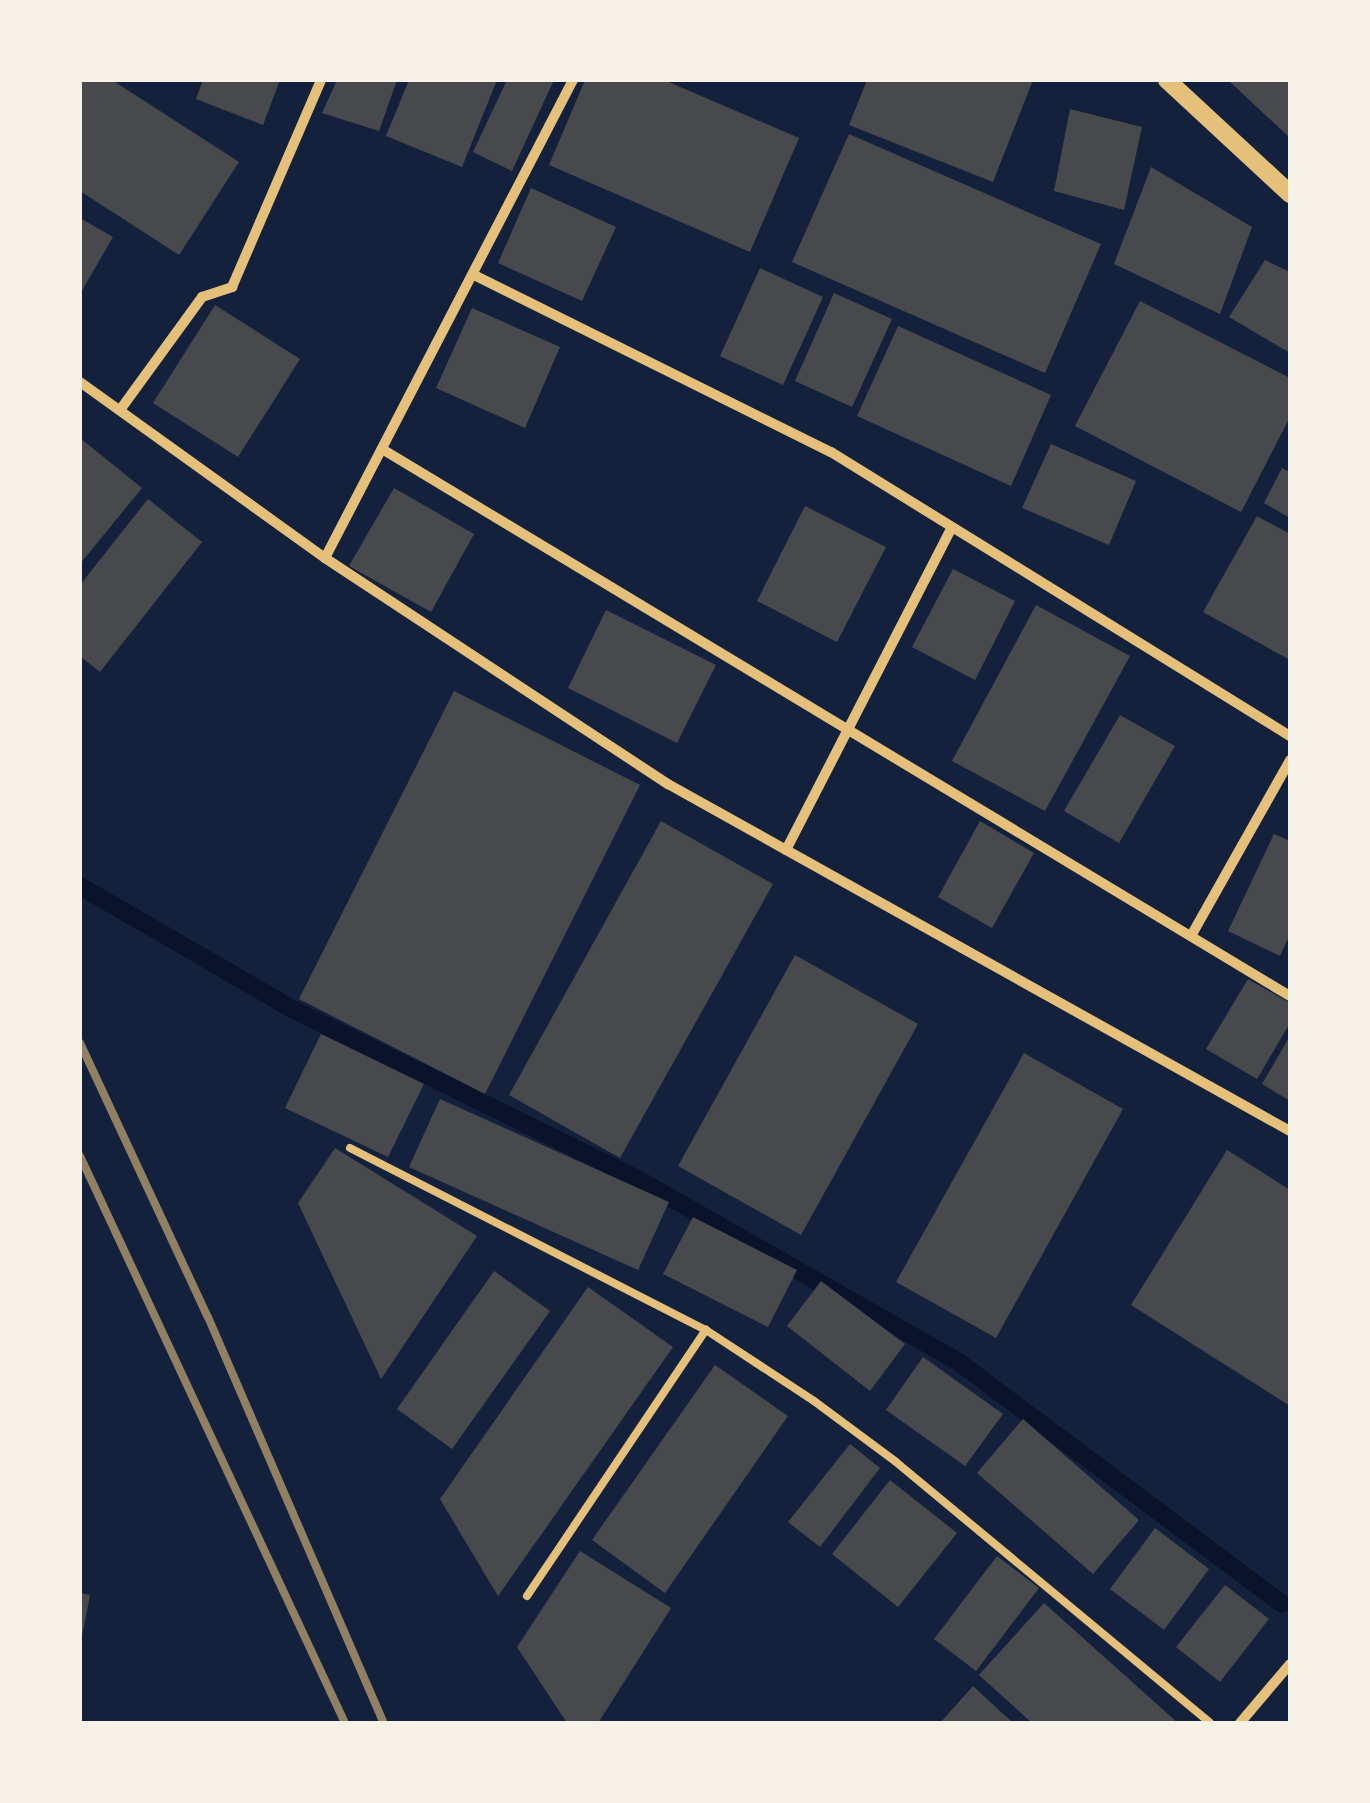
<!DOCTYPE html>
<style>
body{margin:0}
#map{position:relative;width:1370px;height:1803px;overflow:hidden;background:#14213d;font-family:Signika,sans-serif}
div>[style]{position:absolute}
.stream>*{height:18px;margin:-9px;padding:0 9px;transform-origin:9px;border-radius:9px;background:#0b132b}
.building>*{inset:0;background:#48494c}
.service>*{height:8px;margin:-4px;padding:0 4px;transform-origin:4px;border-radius:4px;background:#e5c07b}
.minor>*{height:10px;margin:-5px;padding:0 5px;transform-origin:5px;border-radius:5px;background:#e5c07b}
.tertiary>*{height:18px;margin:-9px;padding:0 9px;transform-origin:9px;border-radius:9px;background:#e5c07b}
.rail>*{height:8px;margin:-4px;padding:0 4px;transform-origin:4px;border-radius:4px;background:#918062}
span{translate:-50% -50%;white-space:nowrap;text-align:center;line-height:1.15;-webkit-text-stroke:10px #f6f1e7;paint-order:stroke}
.frame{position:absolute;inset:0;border:82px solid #f6f1e7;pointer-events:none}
</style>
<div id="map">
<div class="stream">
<i style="left:80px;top:886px;width:245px;rotate:30.1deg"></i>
<i style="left:292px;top:1009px;width:383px;rotate:26.2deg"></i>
<i style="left:636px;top:1178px;width:373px;rotate:29.7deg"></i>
<i style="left:960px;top:1363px;width:402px;rotate:36.8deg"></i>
</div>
<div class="building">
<i style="clip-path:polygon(80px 80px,112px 80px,239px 162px,179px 255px,80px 191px)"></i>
<i style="clip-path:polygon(203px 80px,280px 80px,263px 125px,196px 99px)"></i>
<i style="clip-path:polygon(337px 80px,397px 80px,379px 131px,322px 113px)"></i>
<i style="clip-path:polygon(409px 80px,497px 80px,462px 167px,386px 136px)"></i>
<i style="clip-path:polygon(507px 80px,554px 80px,512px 171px,473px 152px)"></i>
<i style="clip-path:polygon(585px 80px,664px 80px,799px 138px,750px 252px,549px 165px)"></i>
<i style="clip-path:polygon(867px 80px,1033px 80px,993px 182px,849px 125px)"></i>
<i style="clip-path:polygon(1228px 80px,1290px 80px,1290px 138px)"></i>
<i style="clip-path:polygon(1070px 109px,1142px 127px,1124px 210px,1054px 191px)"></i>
<i style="clip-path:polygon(849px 134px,1101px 244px,1045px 373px,792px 262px)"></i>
<i style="clip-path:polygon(1151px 167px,1252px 227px,1220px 314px,1114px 264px)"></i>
<i style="clip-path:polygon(531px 188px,616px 227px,582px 301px,498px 263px)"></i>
<i style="clip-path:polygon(80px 218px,113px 237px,80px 294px)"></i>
<i style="clip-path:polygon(1265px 260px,1290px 272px,1290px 353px,1229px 317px)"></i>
<i style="clip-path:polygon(760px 268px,823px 297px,783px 385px,720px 356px)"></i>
<i style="clip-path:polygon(834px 293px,892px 319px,852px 407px,795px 381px)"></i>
<i style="clip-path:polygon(1140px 301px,1290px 378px,1290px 417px,1241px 512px,1075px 426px)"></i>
<i style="clip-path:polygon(215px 305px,300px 359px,238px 457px,153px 403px)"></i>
<i style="clip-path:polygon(472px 308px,560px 347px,525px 428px,436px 388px)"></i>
<i style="clip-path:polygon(898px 326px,1051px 395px,1011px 486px,857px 416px)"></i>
<i style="clip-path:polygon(80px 438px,142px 488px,80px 564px)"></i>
<i style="clip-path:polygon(1051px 444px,1136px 481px,1109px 545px,1022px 508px)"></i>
<i style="clip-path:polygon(1282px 468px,1290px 472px,1290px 518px,1264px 503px)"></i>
<i style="clip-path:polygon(394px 488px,474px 534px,431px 612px,349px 566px)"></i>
<i style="clip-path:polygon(148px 499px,202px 542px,100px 672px,80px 656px,80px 585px)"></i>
<i style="clip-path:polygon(805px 506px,886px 547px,837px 642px,757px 601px)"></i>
<i style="clip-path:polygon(1257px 516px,1290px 534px,1290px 660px,1203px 612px)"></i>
<i style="clip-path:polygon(953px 569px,1015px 601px,975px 680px,912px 647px)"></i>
<i style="clip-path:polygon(1036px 605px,1130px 656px,1045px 811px,952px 761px)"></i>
<i style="clip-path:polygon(606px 610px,716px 665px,677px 743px,568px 688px)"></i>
<i style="clip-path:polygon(454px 691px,640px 785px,485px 1094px,299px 999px)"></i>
<i style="clip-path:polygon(1120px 715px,1175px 746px,1119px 843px,1064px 811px)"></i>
<i style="clip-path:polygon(661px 821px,773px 884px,620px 1158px,509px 1095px)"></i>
<i style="clip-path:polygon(980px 821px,1034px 853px,992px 928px,938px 897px)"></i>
<i style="clip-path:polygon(1274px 834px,1290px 841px,1290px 934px,1280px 956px,1228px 931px)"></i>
<i style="clip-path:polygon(795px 955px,918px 1024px,801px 1235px,678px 1166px)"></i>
<i style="clip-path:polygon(1248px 979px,1290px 1003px,1290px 1023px,1257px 1079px,1206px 1049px)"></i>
<i style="clip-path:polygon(321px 1034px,424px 1084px,388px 1157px,285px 1108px)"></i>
<i style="clip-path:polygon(1290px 1036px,1290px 1101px,1262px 1084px)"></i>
<i style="clip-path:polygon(1024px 1053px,1123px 1109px,996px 1338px,896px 1282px)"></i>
<i style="clip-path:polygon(440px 1099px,669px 1202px,638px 1270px,409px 1167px)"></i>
<i style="clip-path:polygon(335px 1148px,477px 1236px,381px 1379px,298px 1203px)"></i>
<i style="clip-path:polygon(1227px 1150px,1290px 1190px,1290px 1406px,1131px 1305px)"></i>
<i style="clip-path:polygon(693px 1217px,797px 1270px,768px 1327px,663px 1274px)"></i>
<i style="clip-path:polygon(494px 1271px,550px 1311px,452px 1449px,397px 1409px)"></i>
<i style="clip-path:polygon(821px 1281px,905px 1344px,870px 1391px,787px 1326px)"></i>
<i style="clip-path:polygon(588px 1287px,673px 1347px,498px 1596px,440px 1499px)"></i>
<i style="clip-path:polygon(923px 1357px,1003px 1414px,965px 1466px,886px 1410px)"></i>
<i style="clip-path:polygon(715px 1365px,788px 1416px,665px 1593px,592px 1540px)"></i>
<i style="clip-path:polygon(1023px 1419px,1139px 1520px,1093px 1574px,977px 1473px)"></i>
<i style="clip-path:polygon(850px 1444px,880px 1468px,820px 1547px,788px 1522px)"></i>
<i style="clip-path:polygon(890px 1480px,957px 1533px,898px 1607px,832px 1554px)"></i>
<i style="clip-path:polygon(1155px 1528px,1209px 1569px,1164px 1630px,1110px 1589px)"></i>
<i style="clip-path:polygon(580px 1551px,671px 1608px,598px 1723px,567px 1723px,517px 1647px)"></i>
<i style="clip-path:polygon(997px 1556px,1039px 1588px,976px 1671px,934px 1639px)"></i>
<i style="clip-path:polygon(1225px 1585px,1269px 1619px,1220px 1682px,1176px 1647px)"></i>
<i style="clip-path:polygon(80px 1593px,90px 1595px,82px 1636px,80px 1636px)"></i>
<i style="clip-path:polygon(1044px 1603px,1178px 1723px,1032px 1723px,979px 1675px)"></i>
<i style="clip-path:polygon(973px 1686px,1013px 1723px,940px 1723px)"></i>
</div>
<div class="service">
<i style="left:350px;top:1148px;width:400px;rotate:27.1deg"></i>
<i style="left:706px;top:1330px;width:129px;rotate:33.3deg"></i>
<i style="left:814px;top:1401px;width:102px;rotate:36.6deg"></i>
<i style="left:896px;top:1462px;width:408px;rotate:39.7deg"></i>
<i style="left:527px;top:1596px;width:321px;rotate:-56.1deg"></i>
</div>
<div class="minor">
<i style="left:474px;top:275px;width:398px;rotate:26.4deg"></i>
<i style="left:831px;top:452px;width:540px;rotate:31.75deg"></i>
<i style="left:80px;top:382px;width:302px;rotate:35.7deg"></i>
<i style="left:325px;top:558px;width:411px;rotate:33.4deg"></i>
<i style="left:668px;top:784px;width:712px;rotate:29.16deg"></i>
<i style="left:120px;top:410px;width:140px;rotate:-54deg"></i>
<i style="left:202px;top:297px;width:32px;rotate:-18deg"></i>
<i style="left:232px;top:287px;width:225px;rotate:-66.7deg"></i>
<i style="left:382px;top:449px;width:1060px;rotate:31.07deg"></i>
<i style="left:325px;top:558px;width:539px;rotate:-62.58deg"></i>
<i style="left:786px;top:850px;width:363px;rotate:-62.8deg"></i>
<i style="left:1191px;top:936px;width:202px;rotate:-60.6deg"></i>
<i style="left:1240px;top:1723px;width:77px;rotate:-49.7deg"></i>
</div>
<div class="tertiary">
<i style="left:1167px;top:80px;width:168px;rotate:42.8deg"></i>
</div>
<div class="rail">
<i style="left:80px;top:1043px;width:302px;rotate:65deg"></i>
<i style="left:208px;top:1317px;width:443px;rotate:66.6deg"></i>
<i style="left:80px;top:1156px;width:626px;rotate:64.95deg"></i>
</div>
<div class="frame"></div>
</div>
